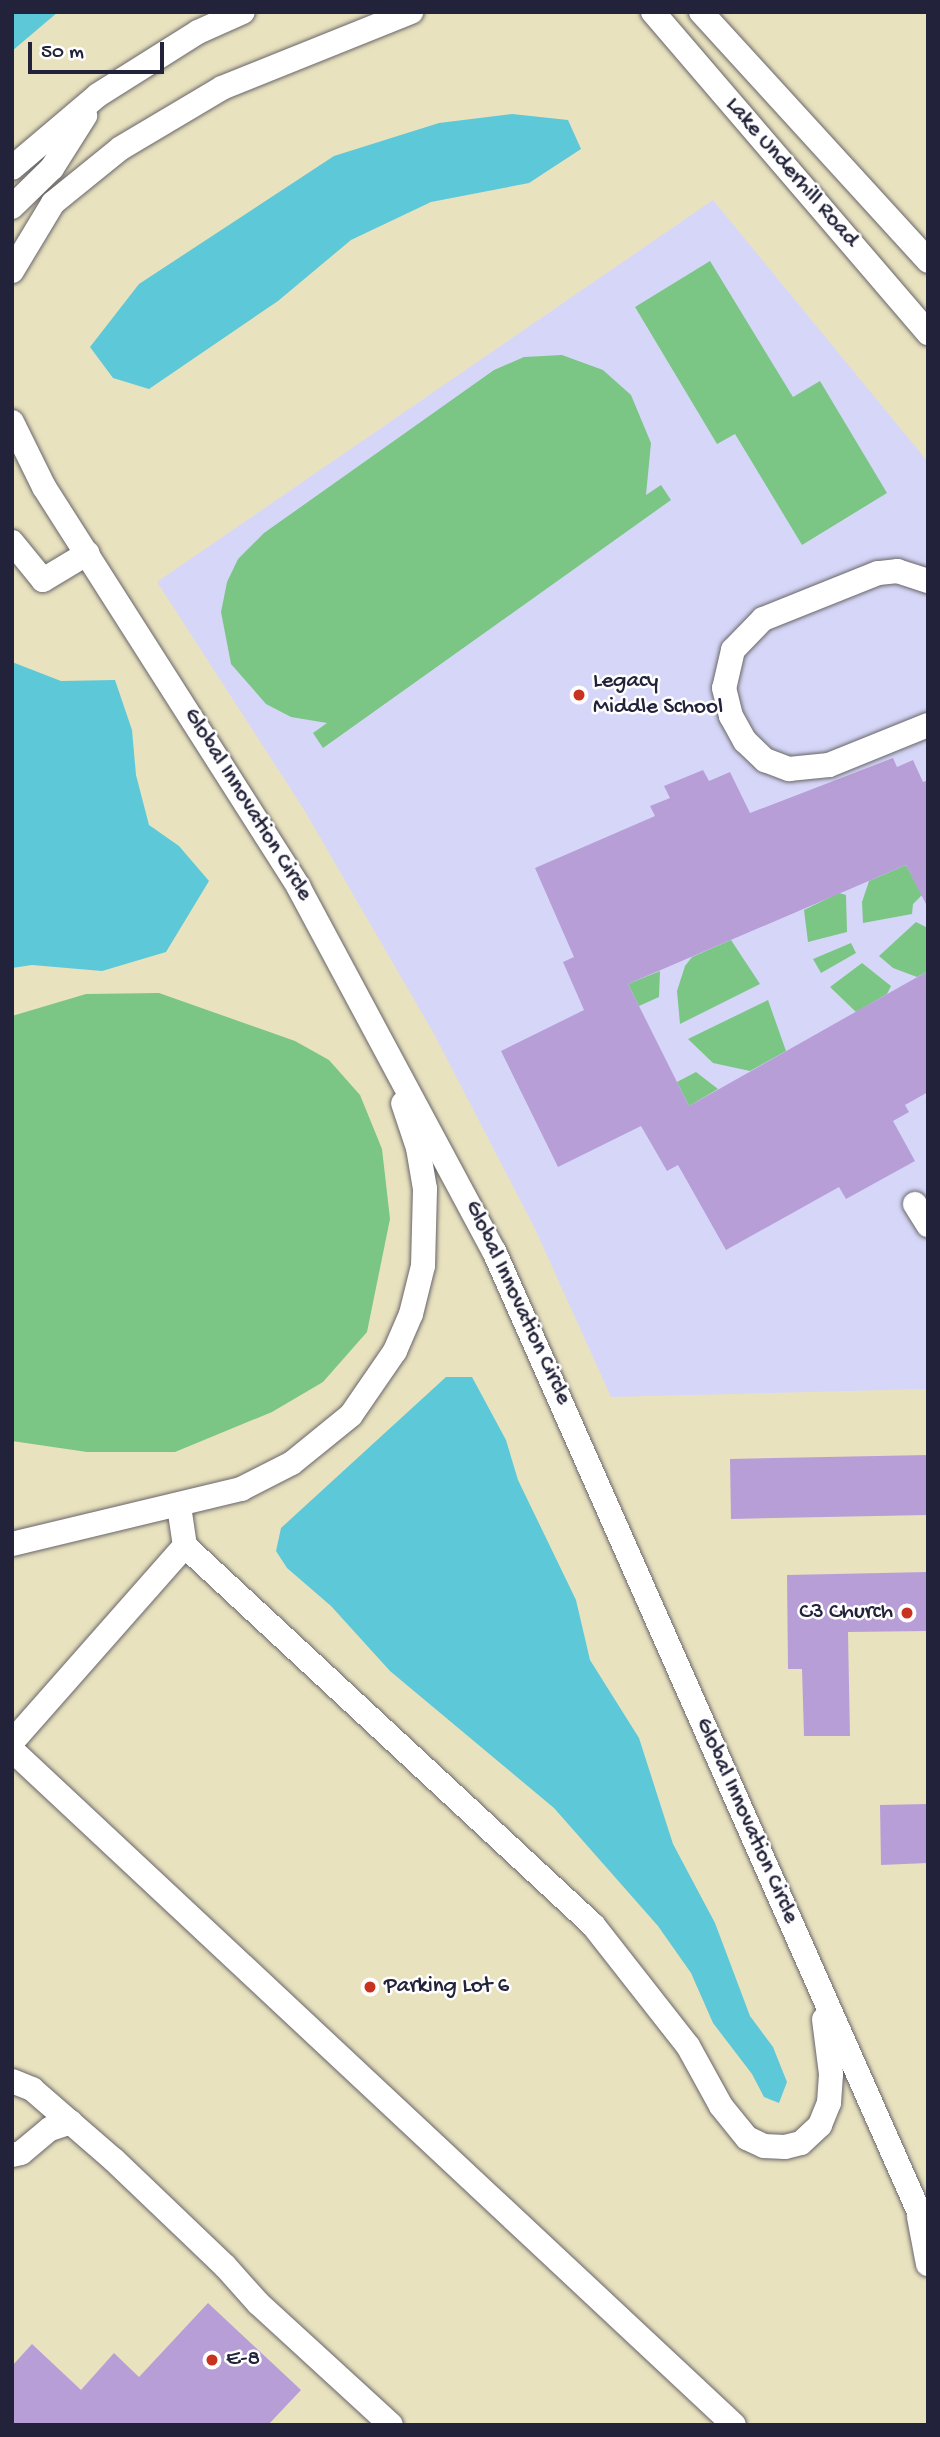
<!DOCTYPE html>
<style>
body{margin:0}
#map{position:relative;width:940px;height:2437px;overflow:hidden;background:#e9e2bf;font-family:"Gochi Hand",sans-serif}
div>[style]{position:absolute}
.built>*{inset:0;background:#d6d7f8}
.green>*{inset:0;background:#7bc684}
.water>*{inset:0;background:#5dc8d7}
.building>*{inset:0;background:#b89ed7}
.roads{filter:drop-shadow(0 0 2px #686569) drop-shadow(0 0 2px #686569)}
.minor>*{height:24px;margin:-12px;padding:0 12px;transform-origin:12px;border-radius:12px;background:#fff}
.dots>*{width:19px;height:19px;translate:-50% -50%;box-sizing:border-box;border:4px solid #fff;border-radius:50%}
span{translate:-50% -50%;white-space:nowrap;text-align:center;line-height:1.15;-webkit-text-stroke:5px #fff;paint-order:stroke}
.street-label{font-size:23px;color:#22223b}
.poi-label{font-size:23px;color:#22223b}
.left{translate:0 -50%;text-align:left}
.right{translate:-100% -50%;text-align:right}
.frame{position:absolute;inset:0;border:14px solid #22223b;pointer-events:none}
.scale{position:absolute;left:28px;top:42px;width:136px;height:32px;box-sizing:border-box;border:4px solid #22223b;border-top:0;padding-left:9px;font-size:21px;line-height:24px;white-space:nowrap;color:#22223b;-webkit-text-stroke:5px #fff;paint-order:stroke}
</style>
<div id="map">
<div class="built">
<i style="clip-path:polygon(713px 200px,928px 462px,928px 1389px,611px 1397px,535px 1229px,434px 1034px,303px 808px,157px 582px)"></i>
</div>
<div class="green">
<i style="clip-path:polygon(710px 261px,793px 397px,820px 381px,887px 493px,802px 545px,735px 434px,717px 444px,635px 307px)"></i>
<i style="clip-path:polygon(562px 355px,603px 370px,631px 395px,651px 443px,646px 495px,661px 485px,671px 500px,323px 748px,313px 733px,327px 723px,291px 717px,266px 704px,231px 664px,221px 612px,227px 582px,238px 559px,264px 533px,494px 370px,524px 357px)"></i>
<i style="clip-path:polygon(906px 865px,922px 895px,913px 904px,912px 914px,863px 923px,862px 902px,869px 881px)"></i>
<i style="clip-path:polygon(839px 893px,846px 895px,847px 932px,808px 942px,804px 910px)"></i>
<i style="clip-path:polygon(916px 922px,928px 928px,928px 971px,917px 977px,893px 968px,879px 956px)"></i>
<i style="clip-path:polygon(731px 940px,760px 984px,680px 1024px,677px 991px,685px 966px,692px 957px)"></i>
<i style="clip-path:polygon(851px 943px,856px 953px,821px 973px,813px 959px)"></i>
<i style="clip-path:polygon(862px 963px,891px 986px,887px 994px,856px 1012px,830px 987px)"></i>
<i style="clip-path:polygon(660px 971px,659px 997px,639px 1006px,628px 984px)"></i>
<i style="clip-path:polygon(159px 993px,295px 1041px,329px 1060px,360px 1095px,382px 1149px,390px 1219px,367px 1332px,323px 1382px,272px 1412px,175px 1452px,87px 1452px,12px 1441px,12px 1016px,86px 994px)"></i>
<i style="clip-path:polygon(768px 1000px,786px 1051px,750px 1071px,713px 1063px,688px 1039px)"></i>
<i style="clip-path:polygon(696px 1072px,718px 1089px,689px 1106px,677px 1082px)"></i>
</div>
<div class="water">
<i style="clip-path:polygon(12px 12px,58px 12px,12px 51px)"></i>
<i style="clip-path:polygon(512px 114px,568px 120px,581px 149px,529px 183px,431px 202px,351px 240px,278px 301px,149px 389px,113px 378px,90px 347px,139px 284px,334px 156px,439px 123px)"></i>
<i style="clip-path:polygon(12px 662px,61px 681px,115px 680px,132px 730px,136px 775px,149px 825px,179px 846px,209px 881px,166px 952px,102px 971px,32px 965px,12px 968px)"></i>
<i style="clip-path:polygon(446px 1377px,472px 1377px,506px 1440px,518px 1480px,576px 1600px,590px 1660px,639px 1738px,673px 1844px,715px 1923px,750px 2016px,773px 2047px,787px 2082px,779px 2103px,764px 2097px,752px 2074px,713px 2023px,691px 1973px,658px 1926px,554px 1808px,390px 1671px,331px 1606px,287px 1568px,276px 1551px,281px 1528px)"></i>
</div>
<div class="building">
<i style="clip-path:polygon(893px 758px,897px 767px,913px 760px,923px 782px,928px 780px,928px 908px,906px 865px,628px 984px,689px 1106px,928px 971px,928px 1092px,905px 1105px,909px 1112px,893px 1121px,915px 1161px,846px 1199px,839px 1187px,726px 1250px,678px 1165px,667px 1171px,641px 1126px,558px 1167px,501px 1051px,584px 1010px,563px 962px,574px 957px,535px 868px,655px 816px,650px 806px,670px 798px,664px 786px,703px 770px,709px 781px,730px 772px,750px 813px)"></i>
<i style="clip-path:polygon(928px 1455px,928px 1515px,731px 1519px,730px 1459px)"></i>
<i style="clip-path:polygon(928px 1572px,928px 1631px,848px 1632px,850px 1736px,804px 1736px,802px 1669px,788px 1669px,787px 1575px)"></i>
<i style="clip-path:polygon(928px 1804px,928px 1863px,881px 1865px,880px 1805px)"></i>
<i style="clip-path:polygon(208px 2303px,301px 2390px,268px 2425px,12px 2425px,12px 2366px,32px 2344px,81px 2390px,114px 2353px,139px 2377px)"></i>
</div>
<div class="roads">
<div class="minor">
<i style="left:653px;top:12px;width:423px;rotate:49.4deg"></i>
<i style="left:701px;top:12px;width:337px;rotate:47.6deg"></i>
<i style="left:12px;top:168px;width:113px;rotate:-40.3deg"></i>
<i style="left:98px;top:95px;width:118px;rotate:-32.2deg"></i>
<i style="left:198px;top:32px;width:49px;rotate:-24deg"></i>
<i style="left:12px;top:207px;width:56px;rotate:-44.3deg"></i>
<i style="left:52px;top:168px;width:62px;rotate:-57.6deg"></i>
<i style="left:12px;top:271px;width:79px;rotate:-58.9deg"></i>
<i style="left:53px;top:203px;width:87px;rotate:-39deg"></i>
<i style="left:121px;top:148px;width:117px;rotate:-30.7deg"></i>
<i style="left:222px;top:88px;width:204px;rotate:-21.9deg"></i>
<i style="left:12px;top:422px;width:72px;rotate:63.8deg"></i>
<i style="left:44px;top:487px;width:475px;rotate:57.5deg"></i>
<i style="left:299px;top:888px;width:412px;rotate:61.8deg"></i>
<i style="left:494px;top:1251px;width:1073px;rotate:66.14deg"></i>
<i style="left:12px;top:542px;width:49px;rotate:50.8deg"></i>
<i style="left:43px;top:580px;width:52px;rotate:-31deg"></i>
<i style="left:928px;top:581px;width:32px;rotate:-162deg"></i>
<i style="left:898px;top:571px;width:20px;rotate:174deg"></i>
<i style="left:878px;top:573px;width:124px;rotate:158.2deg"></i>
<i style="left:763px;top:619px;width:43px;rotate:134.1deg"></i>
<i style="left:733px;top:650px;width:39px;rotate:103deg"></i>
<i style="left:724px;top:688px;width:29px;rotate:76deg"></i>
<i style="left:731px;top:716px;width:29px;rotate:61deg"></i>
<i style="left:745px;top:741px;width:28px;rotate:44deg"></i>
<i style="left:765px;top:760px;width:26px;rotate:21deg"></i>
<i style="left:789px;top:769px;width:40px;rotate:-5.7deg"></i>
<i style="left:829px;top:765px;width:107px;rotate:-22deg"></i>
<i style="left:915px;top:1204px;width:25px;rotate:58deg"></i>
<i style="left:179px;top:1506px;width:40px;rotate:81.5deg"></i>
<i style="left:185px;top:1546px;width:557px;rotate:42.89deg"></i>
<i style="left:593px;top:1925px;width:154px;rotate:51.9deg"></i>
<i style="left:688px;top:2046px;width:68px;rotate:61.2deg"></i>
<i style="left:721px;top:2106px;width:41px;rotate:50.9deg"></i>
<i style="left:747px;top:2138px;width:19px;rotate:25deg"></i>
<i style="left:764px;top:2146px;width:21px;rotate:3deg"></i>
<i style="left:785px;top:2147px;width:16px;rotate:-14deg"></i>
<i style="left:801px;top:2143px;width:26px;rotate:-43deg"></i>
<i style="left:820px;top:2125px;width:24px;rotate:-68deg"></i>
<i style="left:829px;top:2103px;width:29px;rotate:-86deg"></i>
<i style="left:831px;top:2074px;width:55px;rotate:-97.3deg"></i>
<i style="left:12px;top:1544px;width:236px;rotate:-13.5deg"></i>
<i style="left:241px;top:1489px;width:57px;rotate:-27deg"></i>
<i style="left:292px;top:1463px;width:76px;rotate:-39.1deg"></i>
<i style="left:351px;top:1415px;width:78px;rotate:-55.5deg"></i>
<i style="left:395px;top:1351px;width:40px;rotate:-66.6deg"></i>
<i style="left:411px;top:1314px;width:49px;rotate:-76deg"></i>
<i style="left:423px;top:1266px;width:77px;rotate:-88.5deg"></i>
<i style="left:425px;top:1189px;width:42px;rotate:-99.7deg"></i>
<i style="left:418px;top:1148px;width:47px;rotate:-108.4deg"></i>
<i style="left:12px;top:1742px;width:261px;rotate:-48.6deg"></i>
<i style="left:12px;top:1750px;width:988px;rotate:43.07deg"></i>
<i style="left:12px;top:2081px;width:22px;rotate:22deg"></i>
<i style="left:32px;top:2089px;width:108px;rotate:40.9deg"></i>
<i style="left:114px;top:2160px;width:153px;rotate:43.7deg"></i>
<i style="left:225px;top:2266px;width:50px;rotate:48.3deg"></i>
<i style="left:258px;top:2303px;width:180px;rotate:42.5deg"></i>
<i style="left:12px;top:2155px;width:9px;rotate:-13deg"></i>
<i style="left:21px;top:2153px;width:38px;rotate:-40deg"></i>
<i style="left:50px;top:2129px;width:22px;rotate:-18deg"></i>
<i style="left:919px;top:2217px;width:48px;rotate:79.2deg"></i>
</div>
</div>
<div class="dots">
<i style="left:579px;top:695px;background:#c8321e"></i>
<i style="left:907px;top:1613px;background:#c8321e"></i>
<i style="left:370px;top:1987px;background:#c8321e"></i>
<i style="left:212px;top:2360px;background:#c8321e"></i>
</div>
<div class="street-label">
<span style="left:791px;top:173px;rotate:49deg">Lake Underhill Road</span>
<span style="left:247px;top:805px;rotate:58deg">Global Innovation Circle</span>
<span style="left:517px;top:1303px;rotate:65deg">Global Innovation Circle</span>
<span style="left:746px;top:1821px;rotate:66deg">Global Innovation Circle</span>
</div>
<div class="poi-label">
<span class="left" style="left:593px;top:695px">Legacy<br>Middle School</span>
<span class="right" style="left:893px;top:1613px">C3 Church</span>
<span class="left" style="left:384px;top:1987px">Parking Lot 6</span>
<span class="left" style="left:226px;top:2360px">E-8</span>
</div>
<div class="frame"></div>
<div class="scale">50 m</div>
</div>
